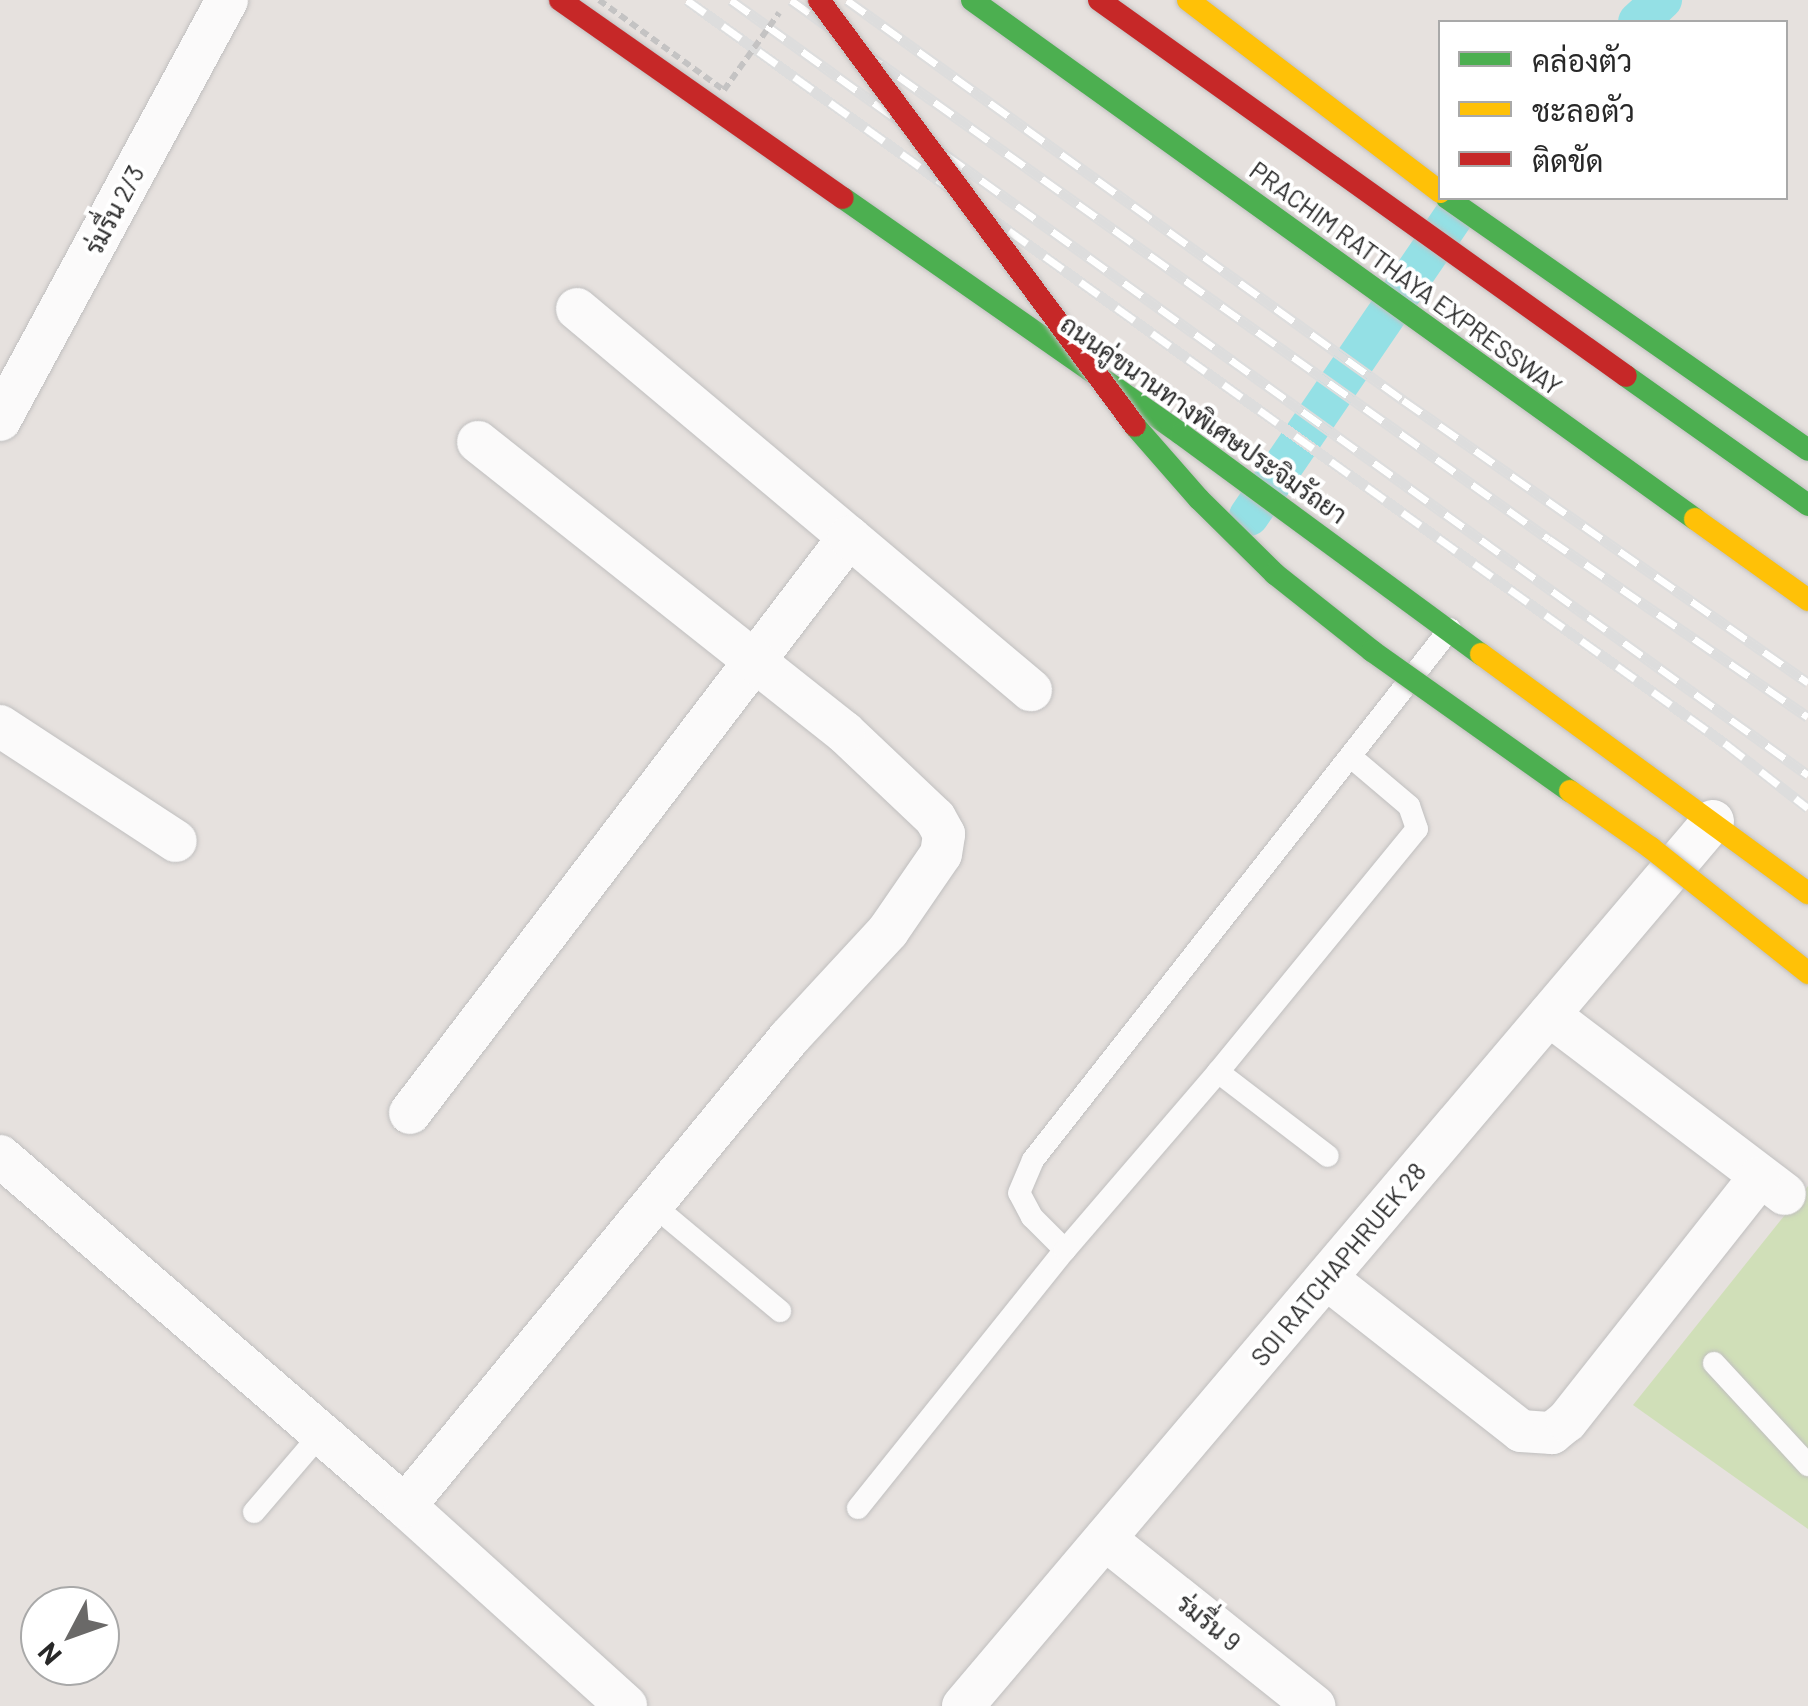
<!DOCTYPE html>
<meta charset="utf-8">
<style>
body{margin:0}
#map{position:relative;width:1808px;height:1706px;overflow:hidden;background:#e6e1de;font-family:Barlow,Sarabun,sans-serif}
div>[style]{position:absolute}
.green>*{inset:0;background:#d0dfb8}
.canal>*{height:40px;margin:-20px;padding:0 20px;transform-origin:20px;border-radius:20px;background:#94e0e5}
.roads{filter:drop-shadow(0 0 2px #c0bfbf) drop-shadow(0 0 2px #c0bfbf)}
.lane>*{height:22px;margin:-11px;padding:0 11px;transform-origin:11px;border-radius:11px;background:#fbfafa}
.street>*{height:42px;margin:-21px;padding:0 21px;transform-origin:21px;border-radius:21px;background:#fbfafa}
.fast>*{height:22px;margin:-11px;padding:0 11px;transform-origin:11px;border-radius:11px;background:#4caf50}
.slow>*{height:22px;margin:-11px;padding:0 11px;transform-origin:11px;border-radius:11px;background:#ffc107}
.jam>*{height:22px;margin:-11px;padding:0 11px;transform-origin:11px;border-radius:11px;background:#c62828}
.rail>*{height:11px;margin-top:-5.5px;transform-origin:0;background:repeating-linear-gradient(90deg,#fff 0 22px,#ddd 0 44px);box-sizing:border-box;border-block:2px solid #ddd}
.path-bridge>*{height:6px;margin-top:-3px;transform-origin:0;background:repeating-linear-gradient(90deg,#c4c3c3 0 8px,transparent 0 13px)}
.bridges{filter:drop-shadow(0 0 2px #bfbdbc) drop-shadow(0 0 2px #bfbdbc)}
.fast-bridge>*{height:22px;margin:-11px;padding:0 11px;transform-origin:11px;border-radius:11px;background:#4caf50}
.slow-bridge>*{height:22px;margin:-11px;padding:0 11px;transform-origin:11px;border-radius:11px;background:#ffc107}
.jam-bridge>*{height:22px;margin:-11px;padding:0 11px;transform-origin:11px;border-radius:11px;background:#c62828}
span{translate:-50% -50%;white-space:nowrap;text-align:center;line-height:1.15;-webkit-text-stroke:8px #fff;paint-order:stroke}
.street-label{font-size:25px;color:#282828}
.legend{position:absolute;left:1438px;top:20px;width:350px;height:180px;box-sizing:border-box;background:#fff;border:2px solid #a9a9a9;margin:0;padding:12px 18px;list-style:none;font-size:30px;color:#282828}
.legend li{display:flex;align-items:center;gap:20px;height:50px}
.legend b{width:50px;border:2px solid #a9a9a9}
.north{position:absolute;left:20px;top:1586px;width:100px;height:100px;box-sizing:border-box;background:#fff;border:2px solid #a9a9a9;border-radius:50%;rotate:229deg;font-size:28px;font-weight:700;line-height:40px;text-align:center;color:#282828}
.north::after{content:'';display:block;margin:auto;width:35px;height:45px;background:#6a6968;clip-path:polygon(50% 0,100% 100%,50% 72%,0 100%)}
</style>
<div id="map">
<div class="green">
<i style="clip-path:polygon(1808px 1186px,1808px 1529px,1633px 1405px)"></i>
</div>
<div class="canal">
<i style="left:1638px;top:22px;width:33px;rotate:-43deg"></i>
<i style="left:1249px;top:516px;width:362px;rotate:-55.7deg"></i>
</div>
<div class="roads">
<div class="lane">
<i style="left:1218px;top:1072px;width:138px;rotate:37.4deg"></i>
<i style="left:652px;top:1204px;width:167px;rotate:39.9deg"></i>
<i style="left:1065px;top:1250px;width:47px;rotate:-135deg"></i>
<i style="left:1032px;top:1217px;width:27px;rotate:-118deg"></i>
<i style="left:1019px;top:1193px;width:36px;rotate:-67deg"></i>
<i style="left:1033px;top:1160px;width:675px;rotate:-51.86deg"></i>
<i style="left:1714px;top:1363px;width:139px;rotate:47.3deg"></i>
<i style="left:858px;top:1508px;width:331px;rotate:-51.3deg"></i>
<i style="left:1065px;top:1250px;width:235px;rotate:-49.3deg"></i>
<i style="left:1218px;top:1072px;width:314px;rotate:-50.7deg"></i>
<i style="left:1417px;top:829px;width:24px;rotate:-109deg"></i>
<i style="left:1409px;top:806px;width:76px;rotate:-139.8deg"></i>
<i style="left:254px;top:1512px;width:101px;rotate:-49.4deg"></i>
</div>
<div class="street">
<i style="left:577px;top:309px;width:355px;rotate:40deg"></i>
<i style="left:0;top:420px;width:477px;rotate:-61.6deg"></i>
<i style="left:0;top:726px;width:210px;rotate:33.2deg"></i>
<i style="left:1549px;top:1015px;width:296px;rotate:37.2deg"></i>
<i style="left:410px;top:1113px;width:724px;rotate:-52.69deg"></i>
<i style="left:849px;top:537px;width:238px;rotate:40.1deg"></i>
<i style="left:0;top:1156px;width:535px;rotate:40.83deg"></i>
<i style="left:405px;top:1506px;width:298px;rotate:42.1deg"></i>
<i style="left:1326px;top:1278px;width:248px;rotate:38.1deg"></i>
<i style="left:1521px;top:1431px;width:31px;rotate:4deg"></i>
<i style="left:1552px;top:1433px;width:19px;rotate:-39deg"></i>
<i style="left:1567px;top:1421px;width:310px;rotate:-51.7deg"></i>
<i style="left:405px;top:1506px;width:605px;rotate:-50.63deg"></i>
<i style="left:789px;top:1038px;width:146px;rotate:-47.2deg"></i>
<i style="left:888px;top:931px;width:93px;rotate:-55.5deg"></i>
<i style="left:941px;top:854px;width:20px;rotate:-81deg"></i>
<i style="left:944px;top:834px;width:18px;rotate:-119deg"></i>
<i style="left:935px;top:818px;width:125px;rotate:-136.6deg"></i>
<i style="left:844px;top:732px;width:467px;rotate:-141.6deg"></i>
<i style="left:1105px;top:1539px;width:268px;rotate:38.6deg"></i>
<i style="left:963px;top:1706px;width:1160px;rotate:-49.72deg"></i>
</div>
<div class="fast">
<i style="left:972px;top:0;width:890px;rotate:35.67deg"></i>
<i style="left:843px;top:198px;width:412px;rotate:34.9deg"></i>
<i style="left:1181px;top:434px;width:372px;rotate:36.3deg"></i>
<i style="left:1447px;top:198px;width:440px;rotate:34.9deg"></i>
<i style="left:1626px;top:376px;width:223px;rotate:35.3deg"></i>
</div>
<div class="slow">
<i style="left:1188px;top:0;width:317px;rotate:37.3deg"></i>
<i style="left:1695px;top:519px;width:139px;rotate:35.6deg"></i>
<i style="left:1481px;top:654px;width:405px;rotate:36.2deg"></i>
</div>
<div class="jam">
<i style="left:560px;top:0;width:345px;rotate:35deg"></i>
<i style="left:1099px;top:0;width:647px;rotate:35.51deg"></i>
</div>
</div>
<div class="rail">
<i style="left:687px;top:0;width:1278px;rotate:35.61deg"></i>
<i style="left:1726px;top:744px;width:104px;rotate:38deg"></i>
<i style="left:731px;top:0;width:1327px;rotate:35.74deg"></i>
<i style="left:791px;top:0;width:930px;rotate:35.42deg"></i>
<i style="left:1549px;top:539px;width:314px;rotate:34.5deg"></i>
<i style="left:847px;top:0;width:685px;rotate:35.73deg"></i>
<i style="left:1403px;top:400px;width:494px;rotate:34.9deg"></i>
</div>
<div class="path-bridge">
<i style="left:599px;top:0;width:154px;rotate:35.8deg"></i>
<i style="left:724px;top:90px;width:95px;rotate:-54.5deg"></i>
</div>
<div class="bridges">
<div class="fast-bridge">
<i style="left:1135px;top:426px;width:97px;rotate:48.8deg"></i>
<i style="left:1199px;top:499px;width:107px;rotate:44.6deg"></i>
<i style="left:1275px;top:574px;width:124px;rotate:38.4deg"></i>
<i style="left:1372px;top:651px;width:242px;rotate:35.3deg"></i>
</div>
<div class="slow-bridge">
<i style="left:1570px;top:791px;width:99px;rotate:35.1deg"></i>
<i style="left:1651px;top:848px;width:201px;rotate:38.5deg"></i>
</div>
<div class="jam-bridge">
<i style="left:819px;top:0;width:530px;rotate:53.43deg"></i>
</div>
</div>
<div class="street-label">
<span style="left:114px;top:210px;rotate:-62deg">ร่มรื่น 2/3</span>
<span style="left:1406px;top:278px;rotate:36deg">PRACHIM RATTHAYA EXPRESSWAY</span>
<span style="left:1204px;top:419px;rotate:35deg">ถนนคู่ขนานทางพิเศษประจิมรัถยา</span>
<span style="left:1338px;top:1264px;rotate:-50deg">SOI RATCHAPHRUEK 28</span>
<span style="left:1209px;top:1622px;rotate:39deg">ร่มรื่น 9</span>
</div>
<ul class="legend">
<li><b style="height:12px;background:#4caf50"></b>คล่องตัว</li>
<li><b style="height:12px;background:#ffc107"></b>ชะลอตัว</li>
<li><b style="height:12px;background:#c62828"></b>ติดขัด</li>
</ul>
<div class="north">N</div>
</div>
